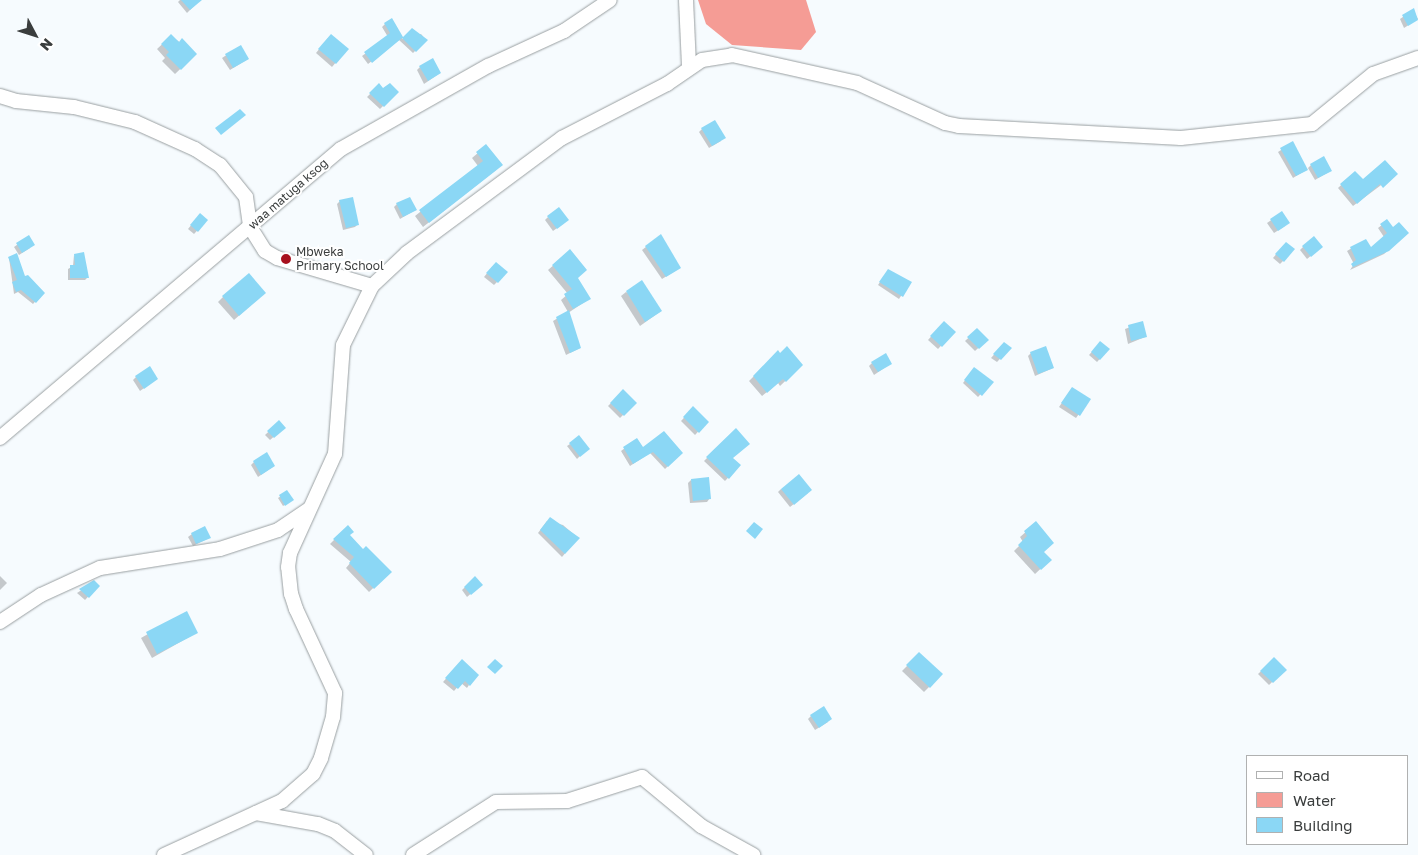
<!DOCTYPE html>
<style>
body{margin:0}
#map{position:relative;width:1418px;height:855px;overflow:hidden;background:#f6fbfe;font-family:"Golos Text",sans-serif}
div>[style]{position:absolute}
.water>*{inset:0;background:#f59c95}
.shadow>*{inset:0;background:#0003}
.building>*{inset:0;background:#8bd7f5}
.roads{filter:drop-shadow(0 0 1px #999fa1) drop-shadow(0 0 1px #999fa1)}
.minor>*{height:14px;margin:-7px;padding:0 7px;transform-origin:7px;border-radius:7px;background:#fff}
.dots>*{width:14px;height:14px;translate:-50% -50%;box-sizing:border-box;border:2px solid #fff;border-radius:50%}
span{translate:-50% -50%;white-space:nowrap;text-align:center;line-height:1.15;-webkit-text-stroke:4px #fff;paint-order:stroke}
.street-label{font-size:12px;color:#3a3d3d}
.poi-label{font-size:12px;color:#3a3d3d}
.left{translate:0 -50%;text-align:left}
.legend{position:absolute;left:1246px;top:755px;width:162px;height:90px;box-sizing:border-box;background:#fff;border:1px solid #b0b1b1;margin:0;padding:6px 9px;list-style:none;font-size:15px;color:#3a3d3d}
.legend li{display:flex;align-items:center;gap:10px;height:25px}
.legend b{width:25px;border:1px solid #b0b1b1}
.north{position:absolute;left:10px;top:10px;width:50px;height:50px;-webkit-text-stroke:4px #fff;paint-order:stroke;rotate:130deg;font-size:14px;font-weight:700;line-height:20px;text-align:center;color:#3a3d3d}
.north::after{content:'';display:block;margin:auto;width:18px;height:22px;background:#3a3d3d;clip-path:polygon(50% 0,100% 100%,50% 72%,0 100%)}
</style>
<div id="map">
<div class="water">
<i style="clip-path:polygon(698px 0,806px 0,816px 32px,801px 50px,732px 45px,706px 24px)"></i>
</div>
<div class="shadow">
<i style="clip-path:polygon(180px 0,200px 0,187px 13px,178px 2px)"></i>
<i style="clip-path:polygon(1413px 10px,1418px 19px,1404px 28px,1400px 19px)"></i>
<i style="clip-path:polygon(385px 24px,403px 39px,421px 34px,426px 40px,413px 53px,399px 40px,368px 64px,362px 56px,388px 37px,382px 27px)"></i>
<i style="clip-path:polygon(171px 36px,196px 54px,175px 74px,162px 61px,165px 58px,157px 49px)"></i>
<i style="clip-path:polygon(328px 38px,347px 49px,332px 67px,316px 53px)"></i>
<i style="clip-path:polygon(240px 46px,248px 59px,230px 70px,222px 58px)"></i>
<i style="clip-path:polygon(420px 67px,440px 73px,424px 84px,417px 70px)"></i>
<i style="clip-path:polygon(379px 85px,383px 89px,397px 92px,380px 109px,367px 97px)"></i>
<i style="clip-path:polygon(702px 129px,721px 141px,709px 148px,699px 132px)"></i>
<i style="clip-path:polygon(1292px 143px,1306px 170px,1293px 178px,1278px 152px)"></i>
<i style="clip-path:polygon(486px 146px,496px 170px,423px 227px,415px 216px,478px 166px,472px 158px)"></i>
<i style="clip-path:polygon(1311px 165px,1327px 173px,1315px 180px,1308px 168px)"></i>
<i style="clip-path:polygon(1355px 172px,1363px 181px,1396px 174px,1353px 206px,1338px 188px)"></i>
<i style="clip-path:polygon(340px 201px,358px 224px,355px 227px,343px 230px,337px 204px)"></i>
<i style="clip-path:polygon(397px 204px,415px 210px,400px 219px,394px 207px)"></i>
<i style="clip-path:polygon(1281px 213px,1285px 226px,1274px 233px,1267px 223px)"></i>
<i style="clip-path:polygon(548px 217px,564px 223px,553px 231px,545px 220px)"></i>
<i style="clip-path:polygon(197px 218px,207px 220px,194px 234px,188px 229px)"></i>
<i style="clip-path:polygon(1387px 221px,1393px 229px,1408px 233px,1384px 254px,1350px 270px,1354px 264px,1347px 251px,1365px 240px,1370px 249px,1384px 237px,1378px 228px)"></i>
<i style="clip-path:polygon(660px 236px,680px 268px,662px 279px,642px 250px)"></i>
<i style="clip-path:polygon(28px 237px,30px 248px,19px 255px,14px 247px)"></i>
<i style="clip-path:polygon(1283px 246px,1283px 261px,1280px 264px,1273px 258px)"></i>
<i style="clip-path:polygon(1303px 247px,1318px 250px,1307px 259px,1300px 250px)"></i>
<i style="clip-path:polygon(570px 251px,576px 278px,589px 299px,568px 313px,580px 348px,566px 355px,553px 321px,568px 312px,561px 300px,568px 294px,548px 270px)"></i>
<i style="clip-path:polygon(74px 255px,88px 277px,85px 280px,68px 280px,68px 269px,73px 266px)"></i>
<i style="clip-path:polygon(9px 258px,24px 278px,43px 293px,33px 304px,18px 292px,14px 294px)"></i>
<i style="clip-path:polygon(493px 266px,497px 282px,494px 285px,484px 277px)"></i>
<i style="clip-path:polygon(886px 273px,910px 282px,899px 299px,878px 285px)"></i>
<i style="clip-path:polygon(626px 292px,661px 311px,640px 326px,621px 296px)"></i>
<i style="clip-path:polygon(223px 297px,259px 298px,234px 320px,218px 302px)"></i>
<i style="clip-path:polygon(944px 322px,954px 332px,938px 349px,928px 340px)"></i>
<i style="clip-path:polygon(1142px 323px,1145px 337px,1128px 344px,1125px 329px)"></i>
<i style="clip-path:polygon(977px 330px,987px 340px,975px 351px,965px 341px)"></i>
<i style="clip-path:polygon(1004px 343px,1010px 348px,997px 362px,991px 358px)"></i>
<i style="clip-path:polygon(1100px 343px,1108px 350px,1097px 362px,1089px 355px)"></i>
<i style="clip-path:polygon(778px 352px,802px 365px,780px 386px,778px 383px,762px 396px,749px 381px)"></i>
<i style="clip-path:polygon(1031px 353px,1053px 368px,1035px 376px,1028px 356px)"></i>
<i style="clip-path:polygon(872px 363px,890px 364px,874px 375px,869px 366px)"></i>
<i style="clip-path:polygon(972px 371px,992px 382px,978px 397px,963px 383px)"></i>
<i style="clip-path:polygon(136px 377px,154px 381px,140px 391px,133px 380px)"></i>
<i style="clip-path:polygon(1072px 388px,1089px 400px,1076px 418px,1059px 407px)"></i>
<i style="clip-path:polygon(623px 391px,635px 403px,620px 418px,608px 406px)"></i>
<i style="clip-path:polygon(693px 408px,707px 422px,695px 435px,681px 421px)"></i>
<i style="clip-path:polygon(279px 422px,284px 428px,270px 440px,265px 435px)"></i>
<i style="clip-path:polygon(736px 429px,732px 458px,740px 465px,725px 481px,704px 461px)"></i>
<i style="clip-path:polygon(637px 439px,643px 448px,678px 456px,665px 469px,650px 453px,630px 466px,621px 451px)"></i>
<i style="clip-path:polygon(570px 444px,585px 451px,577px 459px,567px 446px)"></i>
<i style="clip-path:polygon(254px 462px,274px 466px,258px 477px,251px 465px)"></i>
<i style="clip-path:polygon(691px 480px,710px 498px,707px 502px,690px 503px,688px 483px)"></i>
<i style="clip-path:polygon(781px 489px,808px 493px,790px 507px,778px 492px)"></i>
<i style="clip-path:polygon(287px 492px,291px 501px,283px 506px,278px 498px)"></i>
<i style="clip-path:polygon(547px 521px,563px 525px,578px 538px,562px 557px,538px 533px)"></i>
<i style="clip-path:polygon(1036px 523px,1043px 552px,1050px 560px,1035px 574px,1014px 551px,1023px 542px,1020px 537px)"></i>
<i style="clip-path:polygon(347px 527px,349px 535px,363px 551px,390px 572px,369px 592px,346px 568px,351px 562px,330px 544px)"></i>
<i style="clip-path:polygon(192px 534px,209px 538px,193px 546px,188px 537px)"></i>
<i style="clip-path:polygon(0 576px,7px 583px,0 590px)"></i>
<i style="clip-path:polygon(475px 578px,481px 585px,467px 597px,462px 590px)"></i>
<i style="clip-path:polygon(94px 582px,98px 586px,85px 600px,77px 593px)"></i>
<i style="clip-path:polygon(186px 612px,196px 633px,152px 658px,141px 638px)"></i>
<i style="clip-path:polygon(919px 654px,941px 675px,924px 692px,902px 671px)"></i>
<i style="clip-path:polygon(1274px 659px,1285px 670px,1269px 685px,1258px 674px)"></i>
<i style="clip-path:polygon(462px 661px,469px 685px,467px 688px,461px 683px,454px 691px,443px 682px)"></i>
<i style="clip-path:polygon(811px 716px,828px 722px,815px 730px,808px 719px)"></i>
</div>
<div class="building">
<i style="clip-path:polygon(181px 0,202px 0,190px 10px)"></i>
<i style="clip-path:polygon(1414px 8px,1418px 20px,1408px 26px,1402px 15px)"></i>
<i style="clip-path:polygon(392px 18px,403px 37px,412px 28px,428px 40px,416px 52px,402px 38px,372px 63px,364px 52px,390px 33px,384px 23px)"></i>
<i style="clip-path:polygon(171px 34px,179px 42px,182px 38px,197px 54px,181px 70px,166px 55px,169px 52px,161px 44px)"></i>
<i style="clip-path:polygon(331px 34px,349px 49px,336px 64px,318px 49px)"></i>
<i style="clip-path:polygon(241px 45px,249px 59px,233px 68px,225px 54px)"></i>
<i style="clip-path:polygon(433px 58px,441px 73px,428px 81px,419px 66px)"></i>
<i style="clip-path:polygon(379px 83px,383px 88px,390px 83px,399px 92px,384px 107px,369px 93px)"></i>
<i style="clip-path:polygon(240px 109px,246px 115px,221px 135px,215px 128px)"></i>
<i style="clip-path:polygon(715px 120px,726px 138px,712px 146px,701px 128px)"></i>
<i style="clip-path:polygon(1293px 141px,1308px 170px,1296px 176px,1280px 148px)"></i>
<i style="clip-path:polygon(486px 144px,503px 165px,429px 223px,419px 210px,483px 161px,476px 152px)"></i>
<i style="clip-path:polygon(1324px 156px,1332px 171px,1318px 178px,1310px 164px)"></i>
<i style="clip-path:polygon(1385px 160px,1398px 174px,1383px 188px,1380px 184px,1357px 204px,1340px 184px,1355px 171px,1363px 179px)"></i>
<i style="clip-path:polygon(353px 197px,359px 225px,346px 228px,339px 200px)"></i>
<i style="clip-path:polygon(410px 197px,417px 210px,403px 217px,396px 203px)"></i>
<i style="clip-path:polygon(559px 207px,569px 220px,557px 229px,547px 216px)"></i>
<i style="clip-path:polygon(1282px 211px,1290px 223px,1278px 231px,1270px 219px)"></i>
<i style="clip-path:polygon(200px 213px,208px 220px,198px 232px,190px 225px)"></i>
<i style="clip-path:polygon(1387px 219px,1393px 227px,1399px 222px,1409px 233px,1389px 251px,1353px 267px,1351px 264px,1356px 260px,1350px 247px,1366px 239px,1371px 247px,1387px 233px,1380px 224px)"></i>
<i style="clip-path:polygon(661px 234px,681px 268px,666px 277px,645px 246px)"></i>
<i style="clip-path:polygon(29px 235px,35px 245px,22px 253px,16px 243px)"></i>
<i style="clip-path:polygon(1314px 236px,1323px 247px,1311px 257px,1302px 246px)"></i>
<i style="clip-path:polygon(1286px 242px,1295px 249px,1284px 262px,1275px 254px)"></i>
<i style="clip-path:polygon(570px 249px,587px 270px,578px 278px,591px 299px,573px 309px,564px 294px,572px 289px,552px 265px)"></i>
<i style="clip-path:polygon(84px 252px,89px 278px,70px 278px,70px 265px,75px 265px,74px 254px)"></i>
<i style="clip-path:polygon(17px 253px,25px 276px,28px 275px,45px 293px,36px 303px,21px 290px,16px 292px,12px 282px,17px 280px,8px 257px)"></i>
<i style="clip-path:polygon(496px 262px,508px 272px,498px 283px,486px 273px)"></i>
<i style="clip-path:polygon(888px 269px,912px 282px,903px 297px,879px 282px)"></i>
<i style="clip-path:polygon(249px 273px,266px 293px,239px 316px,222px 296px)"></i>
<i style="clip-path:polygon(642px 280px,662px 311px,645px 322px,626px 291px)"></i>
<i style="clip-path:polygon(569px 310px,581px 348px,570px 353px,556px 317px)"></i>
<i style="clip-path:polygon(944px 321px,956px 332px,942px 347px,930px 336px)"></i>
<i style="clip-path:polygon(1143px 321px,1147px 337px,1131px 341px,1128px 325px)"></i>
<i style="clip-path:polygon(977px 328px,989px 340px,979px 349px,967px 337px)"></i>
<i style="clip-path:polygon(1100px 341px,1110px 349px,1100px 360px,1091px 352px)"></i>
<i style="clip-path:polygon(1004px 342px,1012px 348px,1001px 360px,993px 354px)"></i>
<i style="clip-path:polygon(787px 346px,803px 365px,786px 382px,783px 379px,767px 393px,753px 376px,778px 350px,780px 353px)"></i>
<i style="clip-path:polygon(1046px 346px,1054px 368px,1038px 374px,1030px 352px)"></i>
<i style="clip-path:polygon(886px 353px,892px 364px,878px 372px,871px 362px)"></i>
<i style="clip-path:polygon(150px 366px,158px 379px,144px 389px,135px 376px)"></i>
<i style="clip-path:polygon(974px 367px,994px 382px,982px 396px,964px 380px)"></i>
<i style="clip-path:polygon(1072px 387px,1091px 399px,1080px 416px,1061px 403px)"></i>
<i style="clip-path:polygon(623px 389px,637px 403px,624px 416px,610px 403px)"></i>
<i style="clip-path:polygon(693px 406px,709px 422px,699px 433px,683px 417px)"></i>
<i style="clip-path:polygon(279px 420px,286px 428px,274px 438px,267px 431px)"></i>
<i style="clip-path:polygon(736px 428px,750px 444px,733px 458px,741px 465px,729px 479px,706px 457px)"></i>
<i style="clip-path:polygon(664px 431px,683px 453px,668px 467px,653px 452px,633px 464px,623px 447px,637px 438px,643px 447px)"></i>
<i style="clip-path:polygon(579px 435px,590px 449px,580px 457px,569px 443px)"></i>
<i style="clip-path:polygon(267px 452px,275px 466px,261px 475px,253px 461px)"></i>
<i style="clip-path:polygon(799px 474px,812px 490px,794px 505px,781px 489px)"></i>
<i style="clip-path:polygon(709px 477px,711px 499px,693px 501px,691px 479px)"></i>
<i style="clip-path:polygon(287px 490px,294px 500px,285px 506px,279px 495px)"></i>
<i style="clip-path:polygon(550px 517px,580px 538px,565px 554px,540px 530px)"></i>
<i style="clip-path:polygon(1036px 521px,1054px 543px,1044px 552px,1052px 560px,1041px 570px,1018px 545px,1027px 536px,1024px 531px)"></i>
<i style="clip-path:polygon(754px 522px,763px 529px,755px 539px,746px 531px)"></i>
<i style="clip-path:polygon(348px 525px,354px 532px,350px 535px,363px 549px,366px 546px,392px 572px,374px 589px,349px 563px,354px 557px,333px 539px)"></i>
<i style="clip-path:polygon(205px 526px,211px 538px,196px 544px,191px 533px)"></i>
<i style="clip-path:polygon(475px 576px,483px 585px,471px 595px,464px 587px)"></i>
<i style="clip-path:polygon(94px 580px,100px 586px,89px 598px,79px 589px)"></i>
<i style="clip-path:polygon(187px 611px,198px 633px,157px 654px,146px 632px)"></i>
<i style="clip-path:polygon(919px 652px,943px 674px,930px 688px,906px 665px)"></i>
<i style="clip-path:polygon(1274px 657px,1287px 670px,1273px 683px,1260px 671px)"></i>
<i style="clip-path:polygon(462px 659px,479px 675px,470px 686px,465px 681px,458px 689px,445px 678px)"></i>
<i style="clip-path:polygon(495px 659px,503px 666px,495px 674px,487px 667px)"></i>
<i style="clip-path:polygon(824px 706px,832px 719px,819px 728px,810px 715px)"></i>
</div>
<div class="roads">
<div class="minor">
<i style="left:686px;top:0;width:67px;rotate:87.4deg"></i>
<i style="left:0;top:96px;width:17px;rotate:17deg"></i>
<i style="left:16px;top:101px;width:58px;rotate:5.9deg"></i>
<i style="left:74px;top:107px;width:63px;rotate:13.8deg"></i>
<i style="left:135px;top:122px;width:66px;rotate:24.2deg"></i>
<i style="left:195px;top:149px;width:30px;rotate:33deg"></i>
<i style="left:220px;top:165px;width:41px;rotate:50.9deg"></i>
<i style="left:246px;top:197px;width:30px;rotate:82deg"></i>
<i style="left:250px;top:227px;width:28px;rotate:58deg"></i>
<i style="left:265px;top:251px;width:14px;rotate:30deg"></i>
<i style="left:277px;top:258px;width:99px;rotate:16.4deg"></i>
<i style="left:0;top:438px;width:447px;rotate:-40.3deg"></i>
<i style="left:341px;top:149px;width:169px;rotate:-29.5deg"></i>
<i style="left:488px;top:66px;width:84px;rotate:-24.7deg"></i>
<i style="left:564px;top:31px;width:55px;rotate:-34deg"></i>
<i style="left:0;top:622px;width:49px;rotate:-33.4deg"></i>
<i style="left:41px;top:595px;width:65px;rotate:-24.6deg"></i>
<i style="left:100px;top:568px;width:121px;rotate:-9deg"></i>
<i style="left:220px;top:549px;width:61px;rotate:-18.1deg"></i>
<i style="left:278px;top:530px;width:37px;rotate:-34deg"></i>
<i style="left:256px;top:813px;width:63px;rotate:10.1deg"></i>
<i style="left:318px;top:824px;width:18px;rotate:22deg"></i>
<i style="left:335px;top:831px;width:39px;rotate:38deg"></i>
<i style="left:164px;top:855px;width:130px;rotate:-24.6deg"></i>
<i style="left:282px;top:801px;width:41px;rotate:-41.1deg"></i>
<i style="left:313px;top:774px;width:18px;rotate:-63deg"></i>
<i style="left:321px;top:758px;width:43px;rotate:-73.7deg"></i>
<i style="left:333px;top:717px;width:24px;rotate:-85deg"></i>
<i style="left:335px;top:693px;width:93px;rotate:-114.9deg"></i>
<i style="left:296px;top:609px;width:16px;rotate:-108deg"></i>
<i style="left:291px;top:594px;width:27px;rotate:-96deg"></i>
<i style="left:288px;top:567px;width:14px;rotate:-82deg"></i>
<i style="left:290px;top:553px;width:109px;rotate:-65.6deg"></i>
<i style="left:335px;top:454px;width:109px;rotate:-85.8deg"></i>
<i style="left:343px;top:345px;width:66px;rotate:-63.8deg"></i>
<i style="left:372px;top:286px;width:48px;rotate:-43.3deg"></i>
<i style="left:407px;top:253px;width:193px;rotate:-36.6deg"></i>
<i style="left:562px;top:138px;width:118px;rotate:-27.2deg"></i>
<i style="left:667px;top:84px;width:42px;rotate:-34.4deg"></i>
<i style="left:702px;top:60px;width:30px;rotate:-9deg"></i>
<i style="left:732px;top:55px;width:128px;rotate:12.6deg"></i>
<i style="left:857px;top:83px;width:97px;rotate:24.4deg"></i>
<i style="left:945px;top:123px;width:14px;rotate:12deg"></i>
<i style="left:959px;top:126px;width:222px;rotate:3.1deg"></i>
<i style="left:1181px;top:138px;width:132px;rotate:-6.1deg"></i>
<i style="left:1312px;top:124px;width:79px;rotate:-39.3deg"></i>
<i style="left:1373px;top:74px;width:48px;rotate:-19.6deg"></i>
<i style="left:413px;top:855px;width:98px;rotate:-32.6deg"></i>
<i style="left:496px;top:802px;width:71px;rotate:-0.8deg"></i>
<i style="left:567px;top:801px;width:79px;rotate:-17.7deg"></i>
<i style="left:642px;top:777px;width:77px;rotate:39.7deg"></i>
<i style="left:701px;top:826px;width:60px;rotate:29.1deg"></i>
</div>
</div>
<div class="dots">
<i style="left:286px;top:259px;background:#a7101d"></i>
</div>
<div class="street-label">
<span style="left:288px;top:194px;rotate:-41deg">waa matuga ksog</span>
</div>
<div class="poi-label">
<span class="left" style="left:296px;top:259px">Mbweka<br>Primary School</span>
</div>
<ul class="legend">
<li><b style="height:6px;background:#fff"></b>Road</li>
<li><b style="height:14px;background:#f59c95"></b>Water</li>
<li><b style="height:14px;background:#8bd7f5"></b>Building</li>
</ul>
<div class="north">N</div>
</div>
